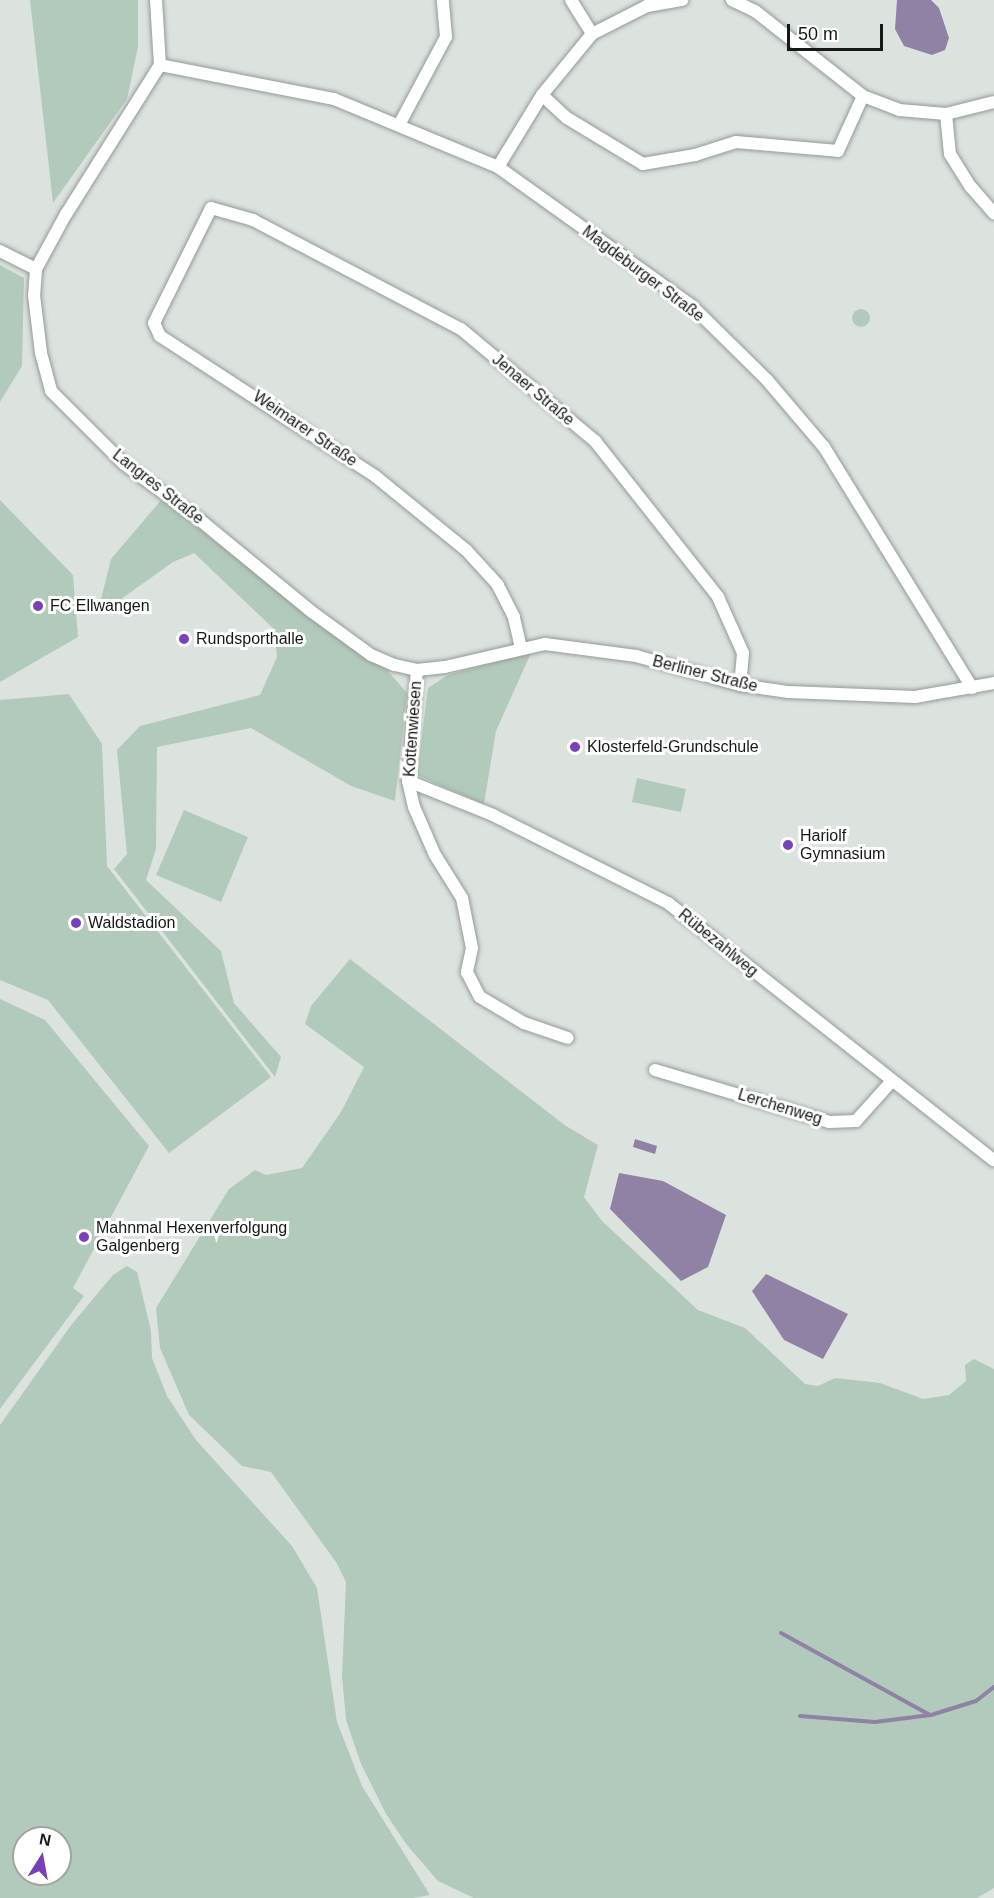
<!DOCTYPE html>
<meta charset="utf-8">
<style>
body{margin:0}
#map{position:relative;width:994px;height:1898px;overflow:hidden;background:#dce3df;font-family:Helvetica,sans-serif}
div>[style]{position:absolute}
.green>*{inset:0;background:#b2cabb}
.round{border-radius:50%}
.water>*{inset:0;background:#8f82a5}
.stream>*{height:4px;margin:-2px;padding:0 2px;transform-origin:2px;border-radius:2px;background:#8f82a5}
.roads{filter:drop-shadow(0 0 2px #949a97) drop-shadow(0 0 2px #949a97)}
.minor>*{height:12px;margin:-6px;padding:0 6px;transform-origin:6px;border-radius:6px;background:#fff}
.dots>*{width:16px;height:16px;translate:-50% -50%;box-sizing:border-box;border:3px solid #fff;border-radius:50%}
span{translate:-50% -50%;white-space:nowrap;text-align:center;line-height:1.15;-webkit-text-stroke:6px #fff;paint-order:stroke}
.street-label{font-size:16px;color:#161817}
.poi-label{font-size:16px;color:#161817}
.left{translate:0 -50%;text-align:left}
.north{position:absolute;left:12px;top:1826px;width:60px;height:60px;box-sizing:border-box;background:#fff;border:2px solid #a2a3a2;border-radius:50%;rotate:11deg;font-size:16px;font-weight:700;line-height:24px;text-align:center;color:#161817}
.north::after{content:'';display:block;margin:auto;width:21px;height:27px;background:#7941b8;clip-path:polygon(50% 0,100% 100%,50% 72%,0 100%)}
.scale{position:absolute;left:787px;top:24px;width:96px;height:27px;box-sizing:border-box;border:3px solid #161817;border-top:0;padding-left:8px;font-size:18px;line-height:21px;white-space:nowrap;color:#161817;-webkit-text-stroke:4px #fff;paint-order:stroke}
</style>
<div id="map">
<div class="green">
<i style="clip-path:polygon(30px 0,138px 0,138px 47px,127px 99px,53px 203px)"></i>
<i style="clip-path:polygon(0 265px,24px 278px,22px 366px,0 402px)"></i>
<i class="round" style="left:852px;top:309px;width:18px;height:18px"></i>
<i style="clip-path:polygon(162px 499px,327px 631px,387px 670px,407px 693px,395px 801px,351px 786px,251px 728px,157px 747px,156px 849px,146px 880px,221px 951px,234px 1003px,281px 1057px,275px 1077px,114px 869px,127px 854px,117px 750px,140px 726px,260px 695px,277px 657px,274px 629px,194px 553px,173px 562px,110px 607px,100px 603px,111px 559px)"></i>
<i style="clip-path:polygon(0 500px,73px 575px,78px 637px,0 682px)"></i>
<i style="clip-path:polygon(531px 653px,496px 731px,484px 804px,417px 775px,428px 688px,448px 675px)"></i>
<i style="clip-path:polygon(69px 694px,102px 744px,107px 866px,271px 1077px,169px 1153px,48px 1000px,0 980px,0 700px)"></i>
<i style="clip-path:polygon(637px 778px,686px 789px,681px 812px,632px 802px)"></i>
<i style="clip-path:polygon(184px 810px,248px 837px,221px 902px,156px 875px)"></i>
<i style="clip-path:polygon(350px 959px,566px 1126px,598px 1145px,584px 1197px,602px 1221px,698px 1310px,745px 1328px,805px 1384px,818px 1386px,835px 1378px,880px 1383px,923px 1399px,949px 1395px,966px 1381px,965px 1365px,974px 1359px,994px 1369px,994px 1888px,977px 1898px,474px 1898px,438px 1881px,407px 1845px,386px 1814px,361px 1764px,346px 1720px,342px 1676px,346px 1582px,336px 1562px,271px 1472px,242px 1466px,189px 1415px,160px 1348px,156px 1308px,229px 1189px,255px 1170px,266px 1175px,302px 1168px,341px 1112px,364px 1067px,305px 1024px,311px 1006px)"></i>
<i style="clip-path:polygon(0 999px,45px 1020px,149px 1146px,73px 1288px,84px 1296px,0 1409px)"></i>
<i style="clip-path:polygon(evenodd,127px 1266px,137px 1272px,151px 1331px,152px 1358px,167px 1396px,196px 1440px,292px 1546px,317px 1588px,337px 1722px,362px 1786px,430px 1895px,413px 1898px,0 1898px,0 1425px,72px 1324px,113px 1275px,127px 1266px,24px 1838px,60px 1838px,60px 1874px,24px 1874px,24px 1838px)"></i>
</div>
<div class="water">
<i style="clip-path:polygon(897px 0,931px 0,939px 8px,949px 38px,945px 50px,932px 55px,904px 46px,895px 29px)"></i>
<i style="clip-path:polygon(635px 1139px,657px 1146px,655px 1154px,633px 1147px)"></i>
<i style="clip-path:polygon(619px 1173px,663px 1181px,726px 1215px,708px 1267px,681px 1281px,610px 1209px)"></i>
<i style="clip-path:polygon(766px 1274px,848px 1314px,823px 1359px,784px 1340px,752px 1291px)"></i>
</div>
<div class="stream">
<i style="left:781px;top:1633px;width:170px;rotate:28.8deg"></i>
<i style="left:800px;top:1716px;width:75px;rotate:4.6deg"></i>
<i style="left:875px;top:1722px;width:56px;rotate:-7.1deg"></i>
<i style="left:931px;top:1715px;width:47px;rotate:-17.3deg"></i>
<i style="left:976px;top:1701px;width:23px;rotate:-38deg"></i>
</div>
<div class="roads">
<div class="minor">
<i style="left:156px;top:0;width:65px;rotate:86.5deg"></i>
<i style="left:160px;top:65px;width:176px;rotate:122.2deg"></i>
<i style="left:66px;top:214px;width:63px;rotate:118.6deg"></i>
<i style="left:36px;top:269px;width:26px;rotate:94deg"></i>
<i style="left:34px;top:295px;width:58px;rotate:83.1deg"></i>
<i style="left:41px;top:353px;width:39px;rotate:75deg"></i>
<i style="left:51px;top:391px;width:103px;rotate:45deg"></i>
<i style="left:124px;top:464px;width:94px;rotate:36.4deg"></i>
<i style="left:200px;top:520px;width:145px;rotate:39.4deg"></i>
<i style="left:312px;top:612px;width:73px;rotate:36.1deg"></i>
<i style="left:371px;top:655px;width:26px;rotate:23deg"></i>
<i style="left:395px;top:665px;width:23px;rotate:13deg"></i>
<i style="left:417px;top:670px;width:28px;rotate:-6deg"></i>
<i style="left:445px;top:667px;width:103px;rotate:-13deg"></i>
<i style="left:545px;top:644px;width:92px;rotate:7.5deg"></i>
<i style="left:636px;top:656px;width:108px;rotate:15.6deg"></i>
<i style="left:740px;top:685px;width:49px;rotate:8.3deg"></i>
<i style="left:788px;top:692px;width:127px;rotate:2.3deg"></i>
<i style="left:915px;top:697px;width:80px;rotate:-10deg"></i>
<i style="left:571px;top:0;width:40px;rotate:58deg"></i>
<i style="left:732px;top:0;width:25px;rotate:26deg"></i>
<i style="left:755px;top:11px;width:137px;rotate:38.2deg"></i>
<i style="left:863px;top:96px;width:39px;rotate:21deg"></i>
<i style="left:899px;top:110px;width:47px;rotate:4.9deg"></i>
<i style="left:946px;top:114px;width:49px;rotate:-14deg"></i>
<i style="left:160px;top:65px;width:177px;rotate:11.1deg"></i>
<i style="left:334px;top:99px;width:178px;rotate:22.5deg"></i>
<i style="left:498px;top:167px;width:239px;rotate:35.6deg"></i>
<i style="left:692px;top:306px;width:105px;rotate:44.6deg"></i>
<i style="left:767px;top:380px;width:88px;rotate:49.6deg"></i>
<i style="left:824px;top:447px;width:283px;rotate:58.4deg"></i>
<i style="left:542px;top:95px;width:34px;rotate:43deg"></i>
<i style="left:567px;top:118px;width:89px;rotate:31.2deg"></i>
<i style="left:643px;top:164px;width:53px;rotate:-9.8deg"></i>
<i style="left:695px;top:155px;width:43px;rotate:-17.6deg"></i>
<i style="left:736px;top:142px;width:102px;rotate:5deg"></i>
<i style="left:838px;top:151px;width:60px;rotate:-65.6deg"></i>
<i style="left:946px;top:114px;width:40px;rotate:84.3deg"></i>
<i style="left:950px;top:154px;width:39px;rotate:58deg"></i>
<i style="left:971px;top:187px;width:35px;rotate:49deg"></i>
<i style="left:399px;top:125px;width:100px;rotate:-61.9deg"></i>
<i style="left:446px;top:37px;width:37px;rotate:-95deg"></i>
<i style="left:498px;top:167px;width:84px;rotate:-58.6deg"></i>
<i style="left:542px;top:95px;width:79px;rotate:-50.7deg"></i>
<i style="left:592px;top:34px;width:62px;rotate:-27deg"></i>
<i style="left:647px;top:6px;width:36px;rotate:-10deg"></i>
<i style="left:0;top:251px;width:40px;rotate:26.6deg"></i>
<i style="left:521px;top:648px;width:32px;rotate:-103deg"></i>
<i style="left:514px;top:617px;width:36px;rotate:-117deg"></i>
<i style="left:498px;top:585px;width:47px;rotate:-132.4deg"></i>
<i style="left:466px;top:550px;width:117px;rotate:-140.9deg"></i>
<i style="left:375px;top:476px;width:257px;rotate:-146.9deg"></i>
<i style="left:160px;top:336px;width:14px;rotate:-115deg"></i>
<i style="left:154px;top:323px;width:128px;rotate:-63.6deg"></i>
<i style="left:211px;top:208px;width:44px;rotate:15.9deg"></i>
<i style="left:253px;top:220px;width:235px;rotate:27.7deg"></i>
<i style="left:461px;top:329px;width:175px;rotate:39.9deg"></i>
<i style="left:595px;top:441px;width:199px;rotate:51.7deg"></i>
<i style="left:718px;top:597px;width:61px;rotate:65.9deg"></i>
<i style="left:743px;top:653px;width:32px;rotate:95deg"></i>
<i style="left:417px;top:670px;width:111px;rotate:94.6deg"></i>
<i style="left:408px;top:781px;width:27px;rotate:77deg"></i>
<i style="left:414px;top:807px;width:52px;rotate:66.4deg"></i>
<i style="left:435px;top:855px;width:51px;rotate:57.9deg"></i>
<i style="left:462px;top:898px;width:51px;rotate:78.7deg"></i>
<i style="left:472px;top:948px;width:25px;rotate:102deg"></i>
<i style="left:467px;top:972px;width:28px;rotate:63deg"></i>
<i style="left:480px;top:997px;width:51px;rotate:30.6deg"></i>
<i style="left:524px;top:1023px;width:46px;rotate:18.8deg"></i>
<i style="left:408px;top:781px;width:92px;rotate:21.8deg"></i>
<i style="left:493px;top:815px;width:196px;rotate:26.7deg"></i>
<i style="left:668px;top:903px;width:415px;rotate:38.3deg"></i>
<i style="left:655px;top:1070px;width:182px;rotate:16.6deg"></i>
<i style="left:829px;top:1122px;width:27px;rotate:-2deg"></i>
<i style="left:856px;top:1121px;width:52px;rotate:-48.1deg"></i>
</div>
</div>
<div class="dots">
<i style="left:38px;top:606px;background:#7941b8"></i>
<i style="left:184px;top:639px;background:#7941b8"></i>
<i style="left:575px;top:747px;background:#7941b8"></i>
<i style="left:788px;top:845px;background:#7941b8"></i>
<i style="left:76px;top:923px;background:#7941b8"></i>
<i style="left:84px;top:1237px;background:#7941b8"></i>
</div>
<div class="street-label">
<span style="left:643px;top:274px;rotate:37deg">Magdeburger Straße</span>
<span style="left:533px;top:390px;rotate:40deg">Jenaer Straße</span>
<span style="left:305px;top:429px;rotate:34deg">Weimarer Straße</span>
<span style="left:158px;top:487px;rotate:38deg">Langres Straße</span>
<span style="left:705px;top:674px;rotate:14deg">Berliner Straße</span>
<span style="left:413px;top:729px;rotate:-86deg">Kottenwiesen</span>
<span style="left:718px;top:943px;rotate:39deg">Rübezahlweg</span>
<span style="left:780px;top:1107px;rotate:17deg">Lerchenweg</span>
</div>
<div class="poi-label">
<span class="left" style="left:50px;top:606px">FC Ellwangen</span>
<span class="left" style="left:196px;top:639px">Rundsporthalle</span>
<span class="left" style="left:587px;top:747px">Klosterfeld-Grundschule</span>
<span class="left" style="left:800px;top:845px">Hariolf<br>Gymnasium</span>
<span class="left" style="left:88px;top:923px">Waldstadion</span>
<span class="left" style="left:96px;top:1237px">Mahnmal Hexenverfolgung<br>Galgenberg</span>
</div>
<div class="north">N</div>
<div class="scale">50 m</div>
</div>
